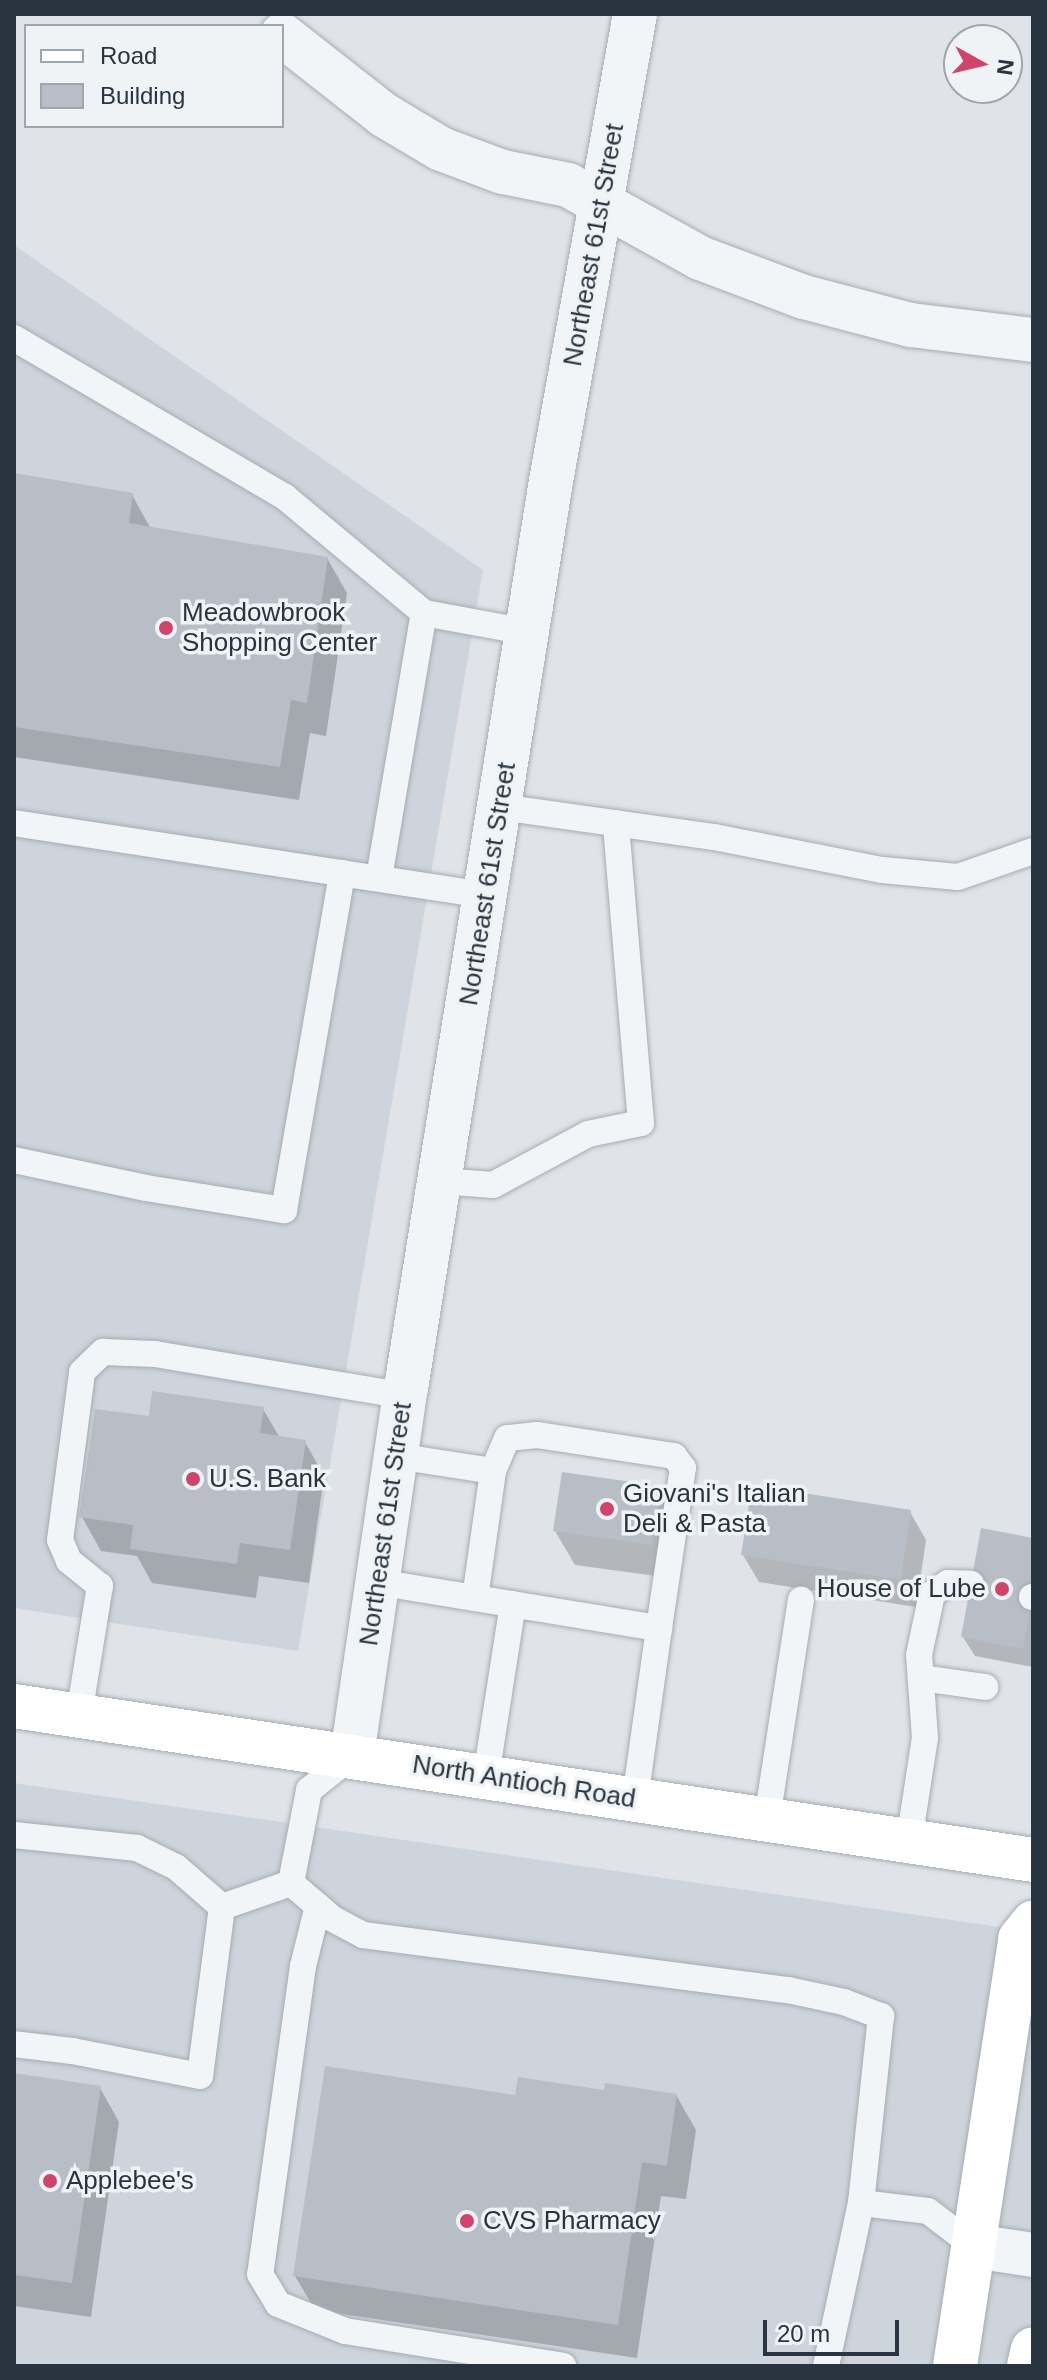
<!DOCTYPE html>
<style>
body{margin:0}
#map{position:relative;width:1047px;height:2380px;overflow:hidden;background:#e0e4e9;font-family:Helvetica,sans-serif}
div>[style]{position:absolute}
.built>*{inset:0;background:#ced4db}
.shadow>*{inset:0;background:#0003}
.building>*{inset:0;background:#b7bec6}
.roads{filter:drop-shadow(0 0 2px #a5acb3) drop-shadow(0 0 2px #a5acb3)}
.lane>*{height:26px;margin:-13px;padding:0 13px;transform-origin:13px;border-radius:13px;background:#f2f5f7}
.street>*{height:44px;margin:-22px;padding:0 22px;transform-origin:22px;border-radius:22px;background:#f2f5f7}
.secondary>*{height:44px;margin:-22px;padding:0 22px;transform-origin:22px;border-radius:22px;background:#fff}
.primary>*{height:44px;margin:-22px;padding:0 22px;transform-origin:22px;border-radius:22px;background:#fff}
.dots>*{width:22px;height:22px;translate:-50% -50%;box-sizing:border-box;border:4px solid #eff3f6;border-radius:50%}
span{translate:-50% -50%;white-space:nowrap;text-align:center;line-height:1.15;-webkit-text-stroke:7px #eff3f6;paint-order:stroke}
.street-label{font-size:26px;color:#283440}
.poi-label{font-size:26px;color:#283440}
.left{translate:0 -50%;text-align:left}
.right{translate:-100% -50%;text-align:right}
.frame{position:absolute;inset:0;border:16px solid #283440;pointer-events:none}
.legend{position:absolute;left:24px;top:24px;width:260px;height:104px;box-sizing:border-box;background:#eff3f6;border:2px solid #9fa7ad;margin:0;padding:10px 14px;list-style:none;font-size:24px;color:#283440}
.legend li{display:flex;align-items:center;gap:16px;height:40px}
.legend b{width:40px;border:2px solid #9fa7ad}
.north{position:absolute;left:943px;top:24px;width:80px;height:80px;box-sizing:border-box;background:#eff3f6;border:2px solid #9fa7ad;border-radius:50%;rotate:98deg;font-size:22px;font-weight:700;line-height:32px;text-align:center;color:#283440}
.north::after{content:'';display:block;margin:auto;width:28px;height:36px;background:#ce446b;clip-path:polygon(50% 0,100% 100%,50% 72%,0 100%)}
.scale{position:absolute;left:763px;top:2320px;width:136px;height:36px;box-sizing:border-box;border:4px solid #283440;border-top:0;padding-left:10px;font-size:24px;line-height:28px;white-space:nowrap;color:#283440;-webkit-text-stroke:6px #eff3f6;paint-order:stroke}
</style>
<div id="map">
<div class="built">
<i style="clip-path:polygon(14px 245px,483px 570px,298px 1651px,14px 1608px)"></i>
<i style="clip-path:polygon(14px 1783px,1033px 1932px,1033px 2366px,14px 2366px)"></i>
</div>
<div class="shadow">
<i style="clip-path:polygon(14px 475px,132px 495px,151px 529px,327px 558px,347px 593px,326px 736px,310px 733px,299px 800px,14px 757px)"></i>
<i style="clip-path:polygon(263px 1409px,280px 1438px,305px 1442px,324px 1476px,309px 1583px,259px 1576px,256px 1598px,152px 1583px,137px 1556px,101px 1551px,82px 1517px,150px 1418px)"></i>
<i style="clip-path:polygon(659px 1488px,679px 1522px,671px 1578px,575px 1565px,555px 1531px)"></i>
<i style="clip-path:polygon(910px 1512px,926px 1540px,916px 1607px,759px 1582px,743px 1555px)"></i>
<i style="clip-path:polygon(1033px 1540px,1033px 1667px,975px 1656px,963px 1637px)"></i>
<i style="clip-path:polygon(14px 2075px,100px 2088px,119px 2122px,91px 2317px,14px 2306px)"></i>
<i style="clip-path:polygon(605px 2092px,676px 2095px,696px 2130px,686px 2199px,661px 2196px,637px 2358px,315px 2310px,295px 2276px,517px 2097px)"></i>
</div>
<div class="building">
<i style="clip-path:polygon(14px 473px,133px 493px,129px 523px,328px 557px,307px 703px,291px 700px,280px 767px,14px 727px)"></i>
<i style="clip-path:polygon(152px 1391px,264px 1407px,260px 1433px,306px 1440px,290px 1550px,240px 1543px,237px 1564px,130px 1549px,133px 1525px,79px 1517px,95px 1409px,149px 1416px)"></i>
<i style="clip-path:polygon(562px 1472px,660px 1486px,652px 1545px,553px 1531px)"></i>
<i style="clip-path:polygon(752px 1485px,911px 1510px,901px 1580px,741px 1555px)"></i>
<i style="clip-path:polygon(981px 1528px,1033px 1538px,1033px 1594px,1023px 1649px,961px 1637px)"></i>
<i style="clip-path:polygon(325px 2066px,515px 2095px,518px 2077px,604px 2090px,605px 2083px,677px 2094px,667px 2166px,642px 2162px,618px 2325px,293px 2276px)"></i>
<i style="clip-path:polygon(14px 2073px,101px 2086px,72px 2283px,14px 2275px)"></i>
</div>
<div class="roads">
<div class="lane">
<i style="left:14px;top:338px;width:314px;rotate:30.4deg"></i>
<i style="left:285px;top:497px;width:181px;rotate:39.8deg"></i>
<i style="left:500px;top:807px;width:216px;rotate:8deg"></i>
<i style="left:714px;top:837px;width:171px;rotate:11.1deg"></i>
<i style="left:882px;top:870px;width:76px;rotate:5.3deg"></i>
<i style="left:958px;top:877px;width:79px;rotate:-19.1deg"></i>
<i style="left:14px;top:823px;width:477px;rotate:8.7deg"></i>
<i style="left:379px;top:878px;width:269px;rotate:-80.4deg"></i>
<i style="left:424px;top:613px;width:106px;rotate:10.4deg"></i>
<i style="left:14px;top:1160px;width:135px;rotate:12deg"></i>
<i style="left:146px;top:1188px;width:140px;rotate:9.1deg"></i>
<i style="left:284px;top:1210px;width:342px;rotate:-80.2deg"></i>
<i style="left:440px;top:1181px;width:53px;rotate:4.3deg"></i>
<i style="left:493px;top:1185px;width:108px;rotate:-28.2deg"></i>
<i style="left:588px;top:1134px;width:54px;rotate:-11.7deg"></i>
<i style="left:641px;top:1123px;width:301px;rotate:-94.8deg"></i>
<i style="left:377px;top:1582px;width:286px;rotate:9.3deg"></i>
<i style="left:659px;top:1628px;width:162px;rotate:-81.5deg"></i>
<i style="left:683px;top:1468px;width:15px;rotate:-127deg"></i>
<i style="left:674px;top:1456px;width:139px;rotate:-171.3deg"></i>
<i style="left:537px;top:1435px;width:30px;rotate:174deg"></i>
<i style="left:507px;top:1438px;width:36px;rotate:113deg"></i>
<i style="left:493px;top:1471px;width:98px;rotate:-171.2deg"></i>
<i style="left:1032px;top:1597px;width:1px"></i>
<i style="left:475px;top:1598px;width:128px;rotate:-81.9deg"></i>
<i style="left:921px;top:1678px;width:65px;rotate:8deg"></i>
<i style="left:79px;top:1715px;width:131px;rotate:-80.8deg"></i>
<i style="left:100px;top:1586px;width:40px;rotate:-141deg"></i>
<i style="left:69px;top:1561px;width:23px;rotate:-113deg"></i>
<i style="left:60px;top:1540px;width:169px;rotate:-82.5deg"></i>
<i style="left:82px;top:1372px;width:29px;rotate:-44deg"></i>
<i style="left:103px;top:1352px;width:52px;rotate:2.2deg"></i>
<i style="left:155px;top:1354px;width:254px;rotate:9.5deg"></i>
<i style="left:486px;top:1776px;width:174px;rotate:-81.1deg"></i>
<i style="left:635px;top:1799px;width:173px;rotate:-82deg"></i>
<i style="left:767px;top:1819px;width:222px;rotate:-81.2deg"></i>
<i style="left:14px;top:1835px;width:124px;rotate:6deg"></i>
<i style="left:137px;top:1848px;width:43px;rotate:26deg"></i>
<i style="left:176px;top:1867px;width:61px;rotate:41deg"></i>
<i style="left:222px;top:1907px;width:170px;rotate:97.4deg"></i>
<i style="left:200px;top:2076px;width:130px;rotate:-168.9deg"></i>
<i style="left:72px;top:2051px;width:58px;rotate:-173.1deg"></i>
<i style="left:909px;top:1841px;width:104px;rotate:-81.2deg"></i>
<i style="left:925px;top:1738px;width:83px;rotate:-94.1deg"></i>
<i style="left:919px;top:1655px;width:62px;rotate:-78deg"></i>
<i style="left:932px;top:1594px;width:19px;rotate:-35deg"></i>
<i style="left:948px;top:1583px;width:23px;rotate:2deg"></i>
<i style="left:291px;top:1883px;width:55px;rotate:40.6deg"></i>
<i style="left:333px;top:1919px;width:34px;rotate:28deg"></i>
<i style="left:363px;top:1935px;width:429px;rotate:7.4deg"></i>
<i style="left:788px;top:1990px;width:57px;rotate:12.1deg"></i>
<i style="left:844px;top:2002px;width:40px;rotate:21deg"></i>
<i style="left:881px;top:2016px;width:188px;rotate:96.1deg"></i>
<i style="left:861px;top:2203px;width:67px;rotate:6.8deg"></i>
<i style="left:928px;top:2211px;width:58px;rotate:37.3deg"></i>
<i style="left:318px;top:1906px;width:62px;rotate:104deg"></i>
<i style="left:303px;top:1966px;width:311px;rotate:97.9deg"></i>
<i style="left:260px;top:2274px;width:35px;rotate:59deg"></i>
<i style="left:278px;top:2304px;width:72px;rotate:21.9deg"></i>
<i style="left:345px;top:2331px;width:221px;rotate:9.1deg"></i>
<i style="left:222px;top:1907px;width:73px;rotate:-19.2deg"></i>
<i style="left:291px;top:1883px;width:95px;rotate:-79deg"></i>
<i style="left:309px;top:1790px;width:55px;rotate:-38.3deg"></i>
<i style="left:826px;top:2366px;width:167px;rotate:-77.9deg"></i>
</div>
<div class="street">
<i style="left:282px;top:35px;width:130px;rotate:38.1deg"></i>
<i style="left:384px;top:115px;width:66px;rotate:30.8deg"></i>
<i style="left:441px;top:149px;width:66px;rotate:20.4deg"></i>
<i style="left:503px;top:172px;width:66px;rotate:11.3deg"></i>
<i style="left:568px;top:185px;width:151px;rotate:28.9deg"></i>
<i style="left:700px;top:258px;width:111px;rotate:20.6deg"></i>
<i style="left:804px;top:297px;width:111px;rotate:14.7deg"></i>
<i style="left:911px;top:325px;width:123px;rotate:7deg"></i>
<i style="left:352px;top:1756px;width:372px;rotate:-81.7deg"></i>
<i style="left:406px;top:1388px;width:919px;rotate:-80.92deg"></i>
<i style="left:551px;top:481px;width:474px;rotate:-79.8deg"></i>
<i style="left:974px;top:2246px;width:60px;rotate:8.7deg"></i>
</div>
<div class="secondary">
<i style="left:955px;top:2366px;width:432px;rotate:-81.3deg"></i>
<i style="left:1020px;top:1939px;width:21px;rotate:-51deg"></i>
<i style="left:1029px;top:2366px;width:17px;rotate:-77deg"></i>
</div>
<div class="primary">
<i style="left:14px;top:1706px;width:1031px;rotate:8.59deg"></i>
</div>
</div>
<div class="dots">
<i style="left:166px;top:628px;background:#ce446b"></i>
<i style="left:193px;top:1479px;background:#ce446b"></i>
<i style="left:607px;top:1509px;background:#ce446b"></i>
<i style="left:1002px;top:1589px;background:#ce446b"></i>
<i style="left:50px;top:2181px;background:#ce446b"></i>
<i style="left:467px;top:2221px;background:#ce446b"></i>
</div>
<div class="street-label">
<span style="left:594px;top:245px;rotate:-80deg">Northeast 61st Street</span>
<span style="left:488px;top:884px;rotate:-81deg">Northeast 61st Street</span>
<span style="left:386px;top:1524px;rotate:-82deg">Northeast 61st Street</span>
<span style="left:524px;top:1782px;rotate:9deg">North Antioch Road</span>
</div>
<div class="poi-label">
<span class="left" style="left:182px;top:628px">Meadowbrook<br>Shopping Center</span>
<span class="left" style="left:209px;top:1479px">U.S. Bank</span>
<span class="left" style="left:623px;top:1509px">Giovani's Italian<br>Deli &amp; Pasta</span>
<span class="right" style="left:986px;top:1589px">House of Lube</span>
<span class="left" style="left:66px;top:2181px">Applebee's</span>
<span class="left" style="left:483px;top:2221px">CVS Pharmacy</span>
</div>
<div class="frame"></div>
<ul class="legend">
<li><b style="height:10px;background:#fff"></b>Road</li>
<li><b style="height:22px;background:#b7bec6"></b>Building</li>
</ul>
<div class="north">N</div>
<div class="scale">20 m</div>
</div>
